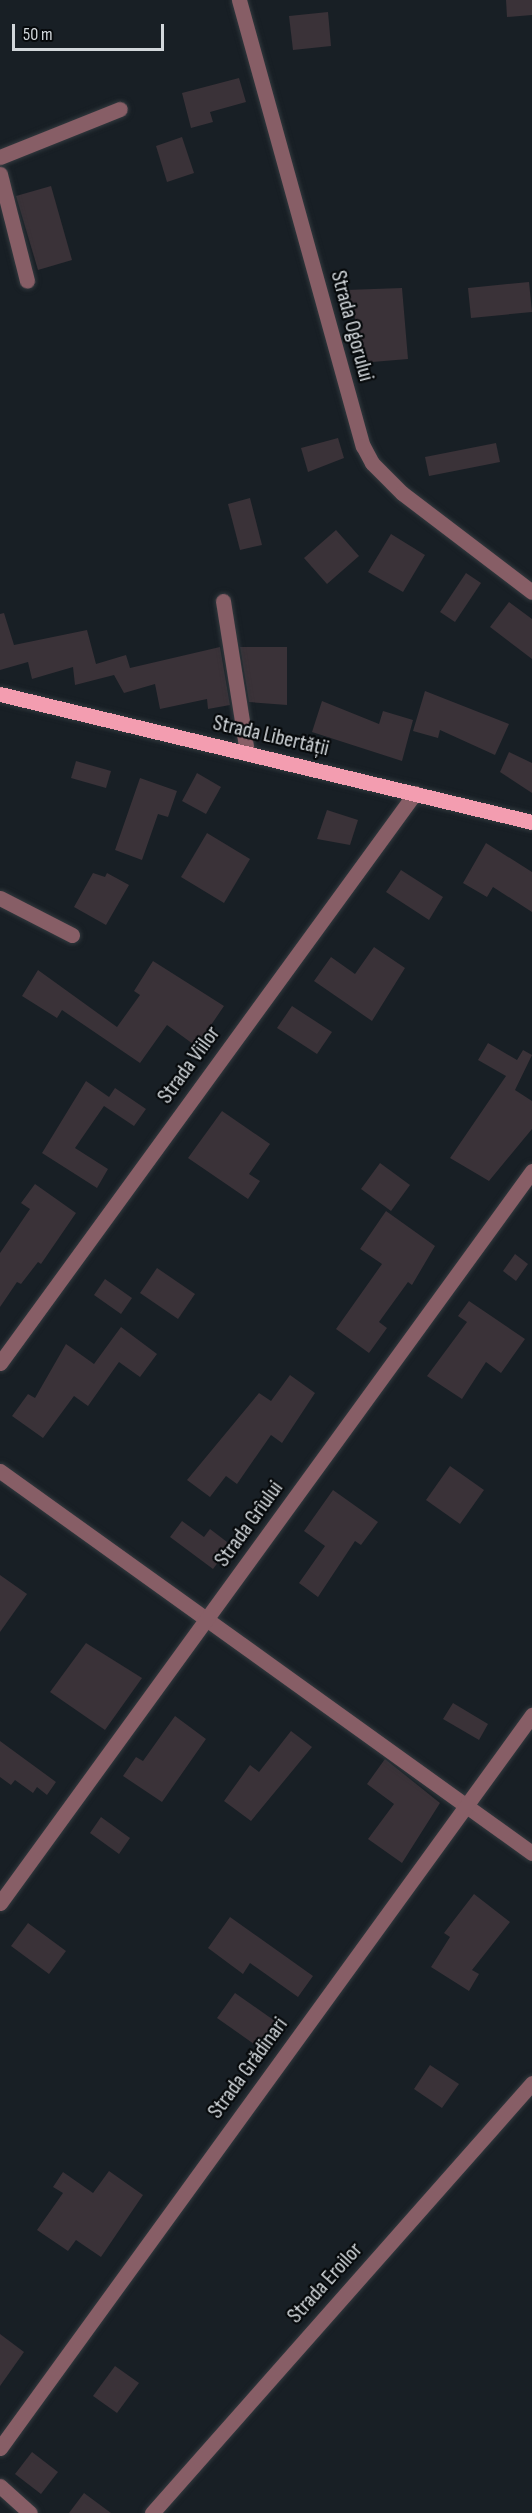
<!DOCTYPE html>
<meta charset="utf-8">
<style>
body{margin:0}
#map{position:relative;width:532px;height:2513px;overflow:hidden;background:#181f25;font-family:"Sofia Sans Condensed",sans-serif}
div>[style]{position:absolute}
.building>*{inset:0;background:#3a3238}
.roads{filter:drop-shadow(0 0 2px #32393e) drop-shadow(0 0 2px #32393e)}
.minor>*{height:15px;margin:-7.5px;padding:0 7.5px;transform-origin:7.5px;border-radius:7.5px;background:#875e66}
.major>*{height:15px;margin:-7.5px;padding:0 7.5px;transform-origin:7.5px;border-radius:7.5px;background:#f39db0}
span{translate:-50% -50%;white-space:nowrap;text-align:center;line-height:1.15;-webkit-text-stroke:4.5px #06090b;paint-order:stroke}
.street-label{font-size:22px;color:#d2d7db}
.scale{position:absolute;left:12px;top:24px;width:152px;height:27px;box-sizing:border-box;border:3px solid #d2d7db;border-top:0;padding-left:8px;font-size:18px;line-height:21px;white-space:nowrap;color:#d2d7db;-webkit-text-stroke:4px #06090b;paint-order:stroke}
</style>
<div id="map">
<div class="building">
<i style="clip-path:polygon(506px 0,532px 0,532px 15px,507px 17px)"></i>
<i style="clip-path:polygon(328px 12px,331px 46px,293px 50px,289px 16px)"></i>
<i style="clip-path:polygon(239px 78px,246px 102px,210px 112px,213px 122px,191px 128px,182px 93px)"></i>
<i style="clip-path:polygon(182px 137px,194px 173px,167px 182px,156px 146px)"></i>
<i style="clip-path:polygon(51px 186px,72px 260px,38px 270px,16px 196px)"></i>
<i style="clip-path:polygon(529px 282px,532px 312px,471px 318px,468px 288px)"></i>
<i style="clip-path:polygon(402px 288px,408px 359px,360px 363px,354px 312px,347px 312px,346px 290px)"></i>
<i style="clip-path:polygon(338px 438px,344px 458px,308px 472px,301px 448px)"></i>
<i style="clip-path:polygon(496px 443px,500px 462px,429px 476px,425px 457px)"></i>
<i style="clip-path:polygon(250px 498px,262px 545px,240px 550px,228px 504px)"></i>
<i style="clip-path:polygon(336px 530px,359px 556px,327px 584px,304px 558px)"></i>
<i style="clip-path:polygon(391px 534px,425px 555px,403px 592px,368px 572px)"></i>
<i style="clip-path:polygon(466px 573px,481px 583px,455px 622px,440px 612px)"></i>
<i style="clip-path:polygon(509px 602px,532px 619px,532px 659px,490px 627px)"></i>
<i style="clip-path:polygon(4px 613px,14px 645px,87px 630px,96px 664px,126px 655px,130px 668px,220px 647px,230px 705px,208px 709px,207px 699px,160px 709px,155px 684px,124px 693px,114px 675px,75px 685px,73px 667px,32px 679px,28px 662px,0 670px,0 614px)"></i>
<i style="clip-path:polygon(240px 647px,287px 647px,287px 705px,249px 702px)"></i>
<i style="clip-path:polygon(425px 691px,509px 724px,495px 755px,440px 730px,438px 738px,413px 731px)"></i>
<i style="clip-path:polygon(322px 701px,379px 724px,383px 711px,413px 720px,402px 761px,312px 732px)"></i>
<i style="clip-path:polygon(509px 752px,532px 763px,532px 793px,500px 772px)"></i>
<i style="clip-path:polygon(76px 761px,111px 771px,106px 788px,71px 778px)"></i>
<i style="clip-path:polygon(197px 773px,221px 787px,206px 814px,182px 801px)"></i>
<i style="clip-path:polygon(140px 778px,177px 791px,168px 817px,158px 814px,142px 860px,115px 850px)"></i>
<i style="clip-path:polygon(327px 810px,358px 820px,350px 845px,317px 839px)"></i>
<i style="clip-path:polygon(207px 833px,250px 859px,224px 903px,181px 877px)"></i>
<i style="clip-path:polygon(486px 843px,532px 872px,532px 912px,493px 887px,487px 897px,463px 883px)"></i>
<i style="clip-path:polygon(401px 870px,443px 897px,429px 920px,386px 892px)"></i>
<i style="clip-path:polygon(93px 873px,105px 877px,107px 873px,129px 885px,106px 925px,74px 907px)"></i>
<i style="clip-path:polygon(374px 947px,405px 968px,372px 1021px,314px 981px,331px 957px,355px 974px)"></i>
<i style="clip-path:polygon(153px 961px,224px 1006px,209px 1028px,217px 1034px,204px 1052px,167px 1025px,140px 1063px,62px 1010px,57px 1018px,22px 996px,38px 970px,117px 1027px,140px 995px,134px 991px)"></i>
<i style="clip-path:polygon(292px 1006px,332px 1032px,317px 1054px,277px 1028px)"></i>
<i style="clip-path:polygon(488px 1043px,517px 1060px,523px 1050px,532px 1055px,515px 1090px,532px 1101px,532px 1129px,489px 1181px,450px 1158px,506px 1076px,478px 1060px)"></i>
<i style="clip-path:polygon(86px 1081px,109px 1097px,115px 1088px,146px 1109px,134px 1126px,104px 1106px,75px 1148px,108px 1169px,97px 1188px,42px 1153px)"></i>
<i style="clip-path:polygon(222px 1111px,270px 1144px,249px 1174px,260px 1181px,248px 1199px,188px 1158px)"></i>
<i style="clip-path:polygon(380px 1163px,410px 1185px,391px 1211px,361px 1189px)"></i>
<i style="clip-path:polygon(35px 1184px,76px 1213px,41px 1264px,38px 1262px,21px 1284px,17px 1282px,0 1307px,0 1253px,30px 1209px,21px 1203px)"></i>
<i style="clip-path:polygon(386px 1211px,435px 1246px,412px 1285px,408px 1282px,379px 1322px,387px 1328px,369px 1353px,336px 1329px,382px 1264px,360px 1249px)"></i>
<i style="clip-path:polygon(515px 1254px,528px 1264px,516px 1281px,503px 1271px)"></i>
<i style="clip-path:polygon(157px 1268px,195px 1294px,178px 1319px,140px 1293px)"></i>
<i style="clip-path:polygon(105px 1279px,132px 1298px,121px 1314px,94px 1295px)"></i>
<i style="clip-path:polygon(469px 1301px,525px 1339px,501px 1373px,486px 1362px,462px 1399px,427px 1376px,467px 1322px,458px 1316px)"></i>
<i style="clip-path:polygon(121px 1327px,157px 1354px,140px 1377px,119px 1362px,88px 1406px,74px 1396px,43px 1438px,12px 1416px,28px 1394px,35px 1398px,66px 1344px,94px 1364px)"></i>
<i style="clip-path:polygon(290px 1375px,315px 1393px,282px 1443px,271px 1435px,237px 1484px,226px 1476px,210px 1497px,187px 1480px,259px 1393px,271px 1401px)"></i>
<i style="clip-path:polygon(450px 1466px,484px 1490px,460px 1524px,426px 1500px)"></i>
<i style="clip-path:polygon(333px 1490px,378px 1522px,361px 1545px,355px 1541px,318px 1597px,299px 1583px,325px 1546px,304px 1531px)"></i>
<i style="clip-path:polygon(182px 1521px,204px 1537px,210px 1529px,231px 1545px,213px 1569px,170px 1537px)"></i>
<i style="clip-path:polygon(0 1575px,27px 1594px,0 1632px)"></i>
<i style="clip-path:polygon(86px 1643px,142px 1678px,105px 1730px,50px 1692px)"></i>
<i style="clip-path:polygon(453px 1703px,488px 1724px,479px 1740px,443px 1719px)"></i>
<i style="clip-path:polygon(175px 1716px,206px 1739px,162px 1802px,123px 1776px,136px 1757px,143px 1761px)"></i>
<i style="clip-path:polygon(291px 1731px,312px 1747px,251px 1821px,224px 1801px,250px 1765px,259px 1772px)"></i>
<i style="clip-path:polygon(0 1741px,56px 1782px,47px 1795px,37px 1787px,33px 1793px,15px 1780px,11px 1785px,0 1777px)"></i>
<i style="clip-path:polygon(385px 1759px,440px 1803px,402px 1863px,368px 1839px,394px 1804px,367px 1784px)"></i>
<i style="clip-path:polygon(101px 1817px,130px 1838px,119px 1854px,90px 1833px)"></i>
<i style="clip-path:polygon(474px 1894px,510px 1922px,472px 1970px,479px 1974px,469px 1991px,431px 1967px,450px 1937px,444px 1933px)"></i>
<i style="clip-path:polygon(230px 1917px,313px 1976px,298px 1997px,250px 1963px,243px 1974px,208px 1948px)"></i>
<i style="clip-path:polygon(28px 1923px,66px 1951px,49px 1974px,11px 1946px)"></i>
<i style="clip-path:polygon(235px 1993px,282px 2026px,264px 2051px,217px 2018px)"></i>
<i style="clip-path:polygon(430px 2065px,459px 2084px,442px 2108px,414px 2089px)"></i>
<i style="clip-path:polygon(109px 2171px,143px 2195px,101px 2257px,76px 2240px,68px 2251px,37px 2230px,63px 2193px,53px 2187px,63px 2172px,93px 2193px)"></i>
<i style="clip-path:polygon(0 2334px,24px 2352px,0 2386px)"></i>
<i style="clip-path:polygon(115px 2366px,139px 2383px,117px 2413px,93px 2396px)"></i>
<i style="clip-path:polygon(32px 2452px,58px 2472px,41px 2494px,15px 2474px)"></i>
<i style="clip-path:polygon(84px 2493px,111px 2513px,69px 2513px)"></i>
</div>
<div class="roads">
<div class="minor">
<i style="left:239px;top:0;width:463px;rotate:74.5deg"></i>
<i style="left:363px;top:446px;width:19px;rotate:62deg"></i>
<i style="left:372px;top:463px;width:42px;rotate:45deg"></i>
<i style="left:402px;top:493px;width:163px;rotate:37.3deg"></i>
<i style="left:0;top:157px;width:129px;rotate:-21.8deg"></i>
<i style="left:0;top:174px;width:110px;rotate:75.8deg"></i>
<i style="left:223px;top:601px;width:154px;rotate:81deg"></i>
<i style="left:0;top:898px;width:81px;rotate:27.2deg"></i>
<i style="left:0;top:1363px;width:705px;rotate:-53.94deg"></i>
<i style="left:0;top:1471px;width:655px;rotate:35.68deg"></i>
<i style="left:0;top:1903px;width:905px;rotate:-53.99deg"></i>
<i style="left:0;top:2448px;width:906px;rotate:-54.03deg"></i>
<i style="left:0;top:2486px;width:40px;rotate:42deg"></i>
<i style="left:152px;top:2513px;width:574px;rotate:-48.53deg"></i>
</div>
<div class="major">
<i style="left:0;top:694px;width:547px;rotate:13.53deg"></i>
</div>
</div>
<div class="street-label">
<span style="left:352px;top:326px;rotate:75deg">Strada Ogorului</span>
<span style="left:271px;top:736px;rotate:13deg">Strada Libertății</span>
<span style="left:189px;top:1065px;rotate:-54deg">Strada Viilor</span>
<span style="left:249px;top:1524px;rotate:-54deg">Strada Grîului</span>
<span style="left:248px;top:2068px;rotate:-54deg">Strada Grădinari</span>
<span style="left:325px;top:2283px;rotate:-48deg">Strada Eroilor</span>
</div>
<div class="scale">50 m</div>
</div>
